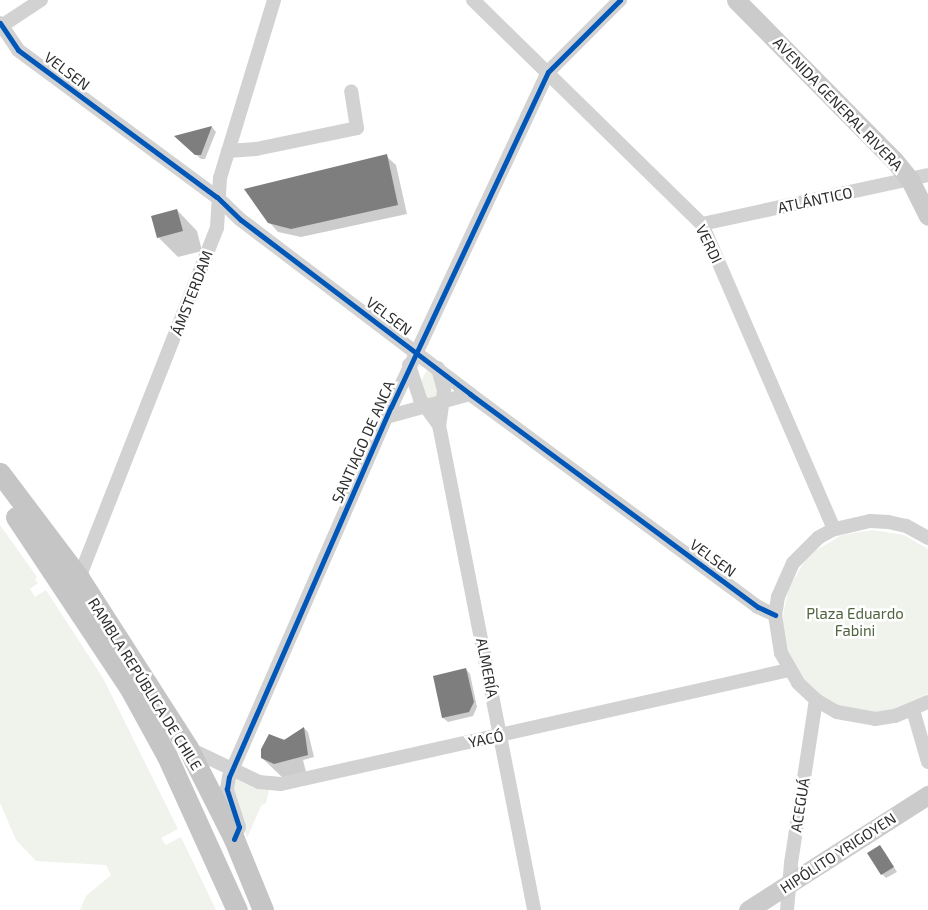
<!DOCTYPE html>
<meta charset="utf-8">
<style>
body{margin:0}
#map{position:relative;width:928px;height:910px;overflow:hidden;background:#fff;font-family:"Exo 2",sans-serif}
div>[style]{position:absolute}
.green>*{inset:0;background:#f0f3ec}
.shadow>*{inset:0;background:#0003}
.building>*{inset:0;background:#7e7e7e}
.street>*{height:14px;margin:-7px;padding:0 7px;transform-origin:7px;border-radius:7px;background:#d2d2d2}
.secondary>*{height:19px;margin:-9.5px;padding:0 9.5px;transform-origin:9.5px;border-radius:9.5px;background:#cbcbcb}
.primary>*{height:21px;margin:-10.5px;padding:0 10.5px;transform-origin:10.5px;border-radius:10.5px;background:#c5c5c5}
.cycleway>*{height:5px;margin:-2.5px;padding:0 2.5px;transform-origin:2.5px;border-radius:2.5px;background:#0057b8}
span{translate:-50% -50%;white-space:nowrap;text-align:center;line-height:1.15;-webkit-text-stroke:5px #fff;paint-order:stroke}
.street-label{font-size:15px;color:#2d2d2d}
.park-label{font-size:15px;color:#506340}
</style>
<div id="map">
<div class="green">
<i style="clip-path:polygon(426px 371px,433px 373px,439px 396px,427px 400px,420px 384px)"></i>
<i style="clip-path:polygon(0 525px,37px 577px,35px 580px,38px 583px,30px 589px,35px 597px,46px 590px,103px 678px,178px 829px,161px 838px,166px 845px,181px 837px,216px 910px,80px 910px,86px 896px,111px 875px,106px 865px,36px 861px,16px 840px,0 803px)"></i>
<i style="clip-path:polygon(873px 530px,904px 535px,928px 549px,928px 694px,889px 711px,874px 712px,842px 707px,815px 691px,804px 680px,788px 652px,782px 621px,788px 590px,804px 562px,815px 551px,842px 535px)"></i>
<i style="clip-path:polygon(236px 776px,269px 790px,266px 803px,261px 806px,247px 838px,232px 782px)"></i>
</div>
<div class="shadow">
<i style="clip-path:polygon(212px 127px,216px 132px,205px 159px,201px 159px,176px 137px)"></i>
<i style="clip-path:polygon(386px 156px,396px 165px,407px 214px,301px 237px,278px 232px,269px 222px)"></i>
<i style="clip-path:polygon(177px 210px,197px 231px,202px 251px,178px 257px,158px 237px)"></i>
<i style="clip-path:polygon(466px 669px,470px 674px,477px 707px,473px 716px,448px 722px,443px 718px)"></i>
<i style="clip-path:polygon(304px 728px,308px 732px,314px 757px,303px 760px,306px 772px,283px 778px,262px 758px,269px 735px,290px 741px)"></i>
<i style="clip-path:polygon(884px 851px,897px 872px,886px 878px,882px 874px)"></i>
</div>
<div class="building">
<i style="clip-path:polygon(212px 126px,201px 155px,195px 155px,174px 136px)"></i>
<i style="clip-path:polygon(387px 154px,398px 205px,291px 229px,268px 223px,244px 189px)"></i>
<i style="clip-path:polygon(177px 209px,183px 231px,157px 238px,151px 216px)"></i>
<i style="clip-path:polygon(466px 668px,474px 702px,469px 712px,442px 718px,433px 676px)"></i>
<i style="clip-path:polygon(304px 727px,308px 755px,274px 764px,261px 758px,261px 749px,269px 734px,284px 740px)"></i>
<i style="clip-path:polygon(880px 845px,894px 867px,881px 875px,867px 853px)"></i>
</div>
<div class="street">
<i style="left:473px;top:0;width:320px;rotate:44.4deg"></i>
<i style="left:702px;top:224px;width:332px;rotate:66.6deg"></i>
<i style="left:0;top:23px;width:32px;rotate:56deg"></i>
<i style="left:18px;top:50px;width:247px;rotate:36.5deg"></i>
<i style="left:217px;top:197px;width:33px;rotate:44deg"></i>
<i style="left:241px;top:220px;width:288px;rotate:37.2deg"></i>
<i style="left:470px;top:394px;width:358px;rotate:36.5deg"></i>
<i style="left:758px;top:607px;width:19px;rotate:25deg"></i>
<i style="left:0;top:27px;width:49px;rotate:-33.4deg"></i>
<i style="left:228px;top:151px;width:28px;rotate:-4deg"></i>
<i style="left:256px;top:149px;width:103px;rotate:-11.7deg"></i>
<i style="left:357px;top:128px;width:37px;rotate:-99deg"></i>
<i style="left:702px;top:224px;width:231px;rotate:-12.2deg"></i>
<i style="left:409px;top:365px;width:36px;rotate:72deg"></i>
<i style="left:420px;top:399px;width:32px;rotate:54deg"></i>
<i style="left:438px;top:368px;width:24px;rotate:75deg"></i>
<i style="left:444px;top:391px;width:34px;rotate:98deg"></i>
<i style="left:439px;top:425px;width:494px;rotate:78.9deg"></i>
<i style="left:390px;top:416px;width:83px;rotate:-15.4deg"></i>
<i style="left:928px;top:538px;width:25px;rotate:-151deg"></i>
<i style="left:906px;top:526px;width:18px;rotate:-167deg"></i>
<i style="left:888px;top:522px;width:18px;rotate:-177deg"></i>
<i style="left:870px;top:521px;width:37px;rotate:167deg"></i>
<i style="left:834px;top:529px;width:18px;rotate:151deg"></i>
<i style="left:818px;top:538px;width:35px;rotate:135deg"></i>
<i style="left:793px;top:563px;width:37px;rotate:114deg"></i>
<i style="left:778px;top:597px;width:18px;rotate:99deg"></i>
<i style="left:775px;top:615px;width:38px;rotate:81deg"></i>
<i style="left:781px;top:653px;width:34px;rotate:60deg"></i>
<i style="left:798px;top:683px;width:25px;rotate:43deg"></i>
<i style="left:816px;top:700px;width:24px;rotate:30deg"></i>
<i style="left:837px;top:712px;width:39px;rotate:10deg"></i>
<i style="left:875px;top:719px;width:20px;rotate:-9deg"></i>
<i style="left:895px;top:716px;width:36px;rotate:-23deg"></i>
<i style="left:79px;top:578px;width:376px;rotate:-68.5deg"></i>
<i style="left:217px;top:228px;width:50px;rotate:-86.6deg"></i>
<i style="left:220px;top:178px;width:186px;rotate:-73.1deg"></i>
<i style="left:913px;top:710px;width:54px;rotate:73.9deg"></i>
<i style="left:188px;top:748px;width:79px;rotate:25.6deg"></i>
<i style="left:259px;top:782px;width:22px;rotate:5deg"></i>
<i style="left:281px;top:784px;width:521px;rotate:-12.65deg"></i>
<i style="left:235px;top:838px;width:12px;rotate:-70deg"></i>
<i style="left:239px;top:827px;width:40px;rotate:-108deg"></i>
<i style="left:227px;top:789px;width:12px;rotate:-81deg"></i>
<i style="left:229px;top:777px;width:404px;rotate:-66.4deg"></i>
<i style="left:391px;top:407px;width:370px;rotate:-64.9deg"></i>
<i style="left:548px;top:72px;width:102px;rotate:-45deg"></i>
<i style="left:787px;top:910px;width:47px;rotate:-85.1deg"></i>
<i style="left:791px;top:863px;width:165px;rotate:-81.3deg"></i>
</div>
<div class="secondary">
<i style="left:736px;top:0;width:225px;rotate:45.4deg"></i>
<i style="left:894px;top:160px;width:26px;rotate:51deg"></i>
<i style="left:910px;top:180px;width:40px;rotate:63.4deg"></i>
<i style="left:748px;top:910px;width:214px;rotate:-32.6deg"></i>
</div>
<div class="primary">
<i style="left:0;top:473px;width:131px;rotate:53deg"></i>
<i style="left:79px;top:578px;width:202px;rotate:57.3deg"></i>
<i style="left:188px;top:748px;width:102px;rotate:63.2deg"></i>
<i style="left:234px;top:839px;width:77px;rotate:67.8deg"></i>
<i style="left:16px;top:517px;width:204px;rotate:56.4deg"></i>
<i style="left:129px;top:687px;width:79px;rotate:61.2deg"></i>
<i style="left:167px;top:756px;width:169px;rotate:65.6deg"></i>
</div>
<div class="cycleway">
<i style="left:0;top:23px;width:32px;rotate:56deg"></i>
<i style="left:18px;top:50px;width:247px;rotate:36.5deg"></i>
<i style="left:217px;top:197px;width:33px;rotate:44deg"></i>
<i style="left:241px;top:220px;width:288px;rotate:37.2deg"></i>
<i style="left:470px;top:394px;width:358px;rotate:36.5deg"></i>
<i style="left:758px;top:607px;width:19px;rotate:25deg"></i>
<i style="left:234px;top:839px;width:13px;rotate:-67deg"></i>
<i style="left:239px;top:827px;width:40px;rotate:-108deg"></i>
<i style="left:227px;top:789px;width:12px;rotate:-81deg"></i>
<i style="left:229px;top:777px;width:404px;rotate:-66.4deg"></i>
<i style="left:391px;top:407px;width:370px;rotate:-64.9deg"></i>
<i style="left:548px;top:72px;width:102px;rotate:-45deg"></i>
</div>
<div class="street-label">
<span style="left:67px;top:71px;rotate:37deg">VELSEN</span>
<span style="left:838px;top:104px;rotate:46deg">AVENIDA GENERAL RIVERA</span>
<span style="left:815px;top:200px;rotate:-12deg">ATLÁNTICO</span>
<span style="left:709px;top:244px;rotate:64deg">VERDI</span>
<span style="left:192px;top:293px;rotate:-69deg">ÁMSTERDAM</span>
<span style="left:389px;top:316px;rotate:37deg">VELSEN</span>
<span style="left:363px;top:442px;rotate:-66deg">SANTIAGO DE ANCA</span>
<span style="left:713px;top:558px;rotate:36deg">VELSEN</span>
<span style="left:487px;top:668px;rotate:79deg">ALMERÍA</span>
<span style="left:145px;top:684px;rotate:58deg">RAMBLA REPÚBLICA DE CHILE</span>
<span style="left:486px;top:739px;rotate:-12deg">YACÓ</span>
<span style="left:800px;top:805px;rotate:-81deg">ACEGUÁ</span>
<span style="left:838px;top:853px;rotate:-33deg">HIPÓLITO YRIGOYEN</span>
</div>
<div class="park-label">
<span style="left:855px;top:622px">Plaza Eduardo<br>Fabini</span>
</div>
</div>
